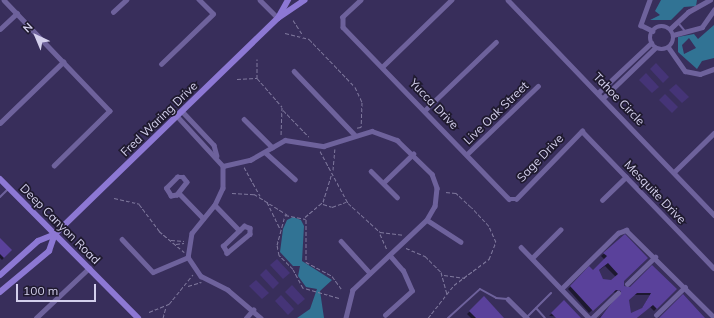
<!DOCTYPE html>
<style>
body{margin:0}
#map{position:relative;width:714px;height:318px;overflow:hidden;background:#382e5b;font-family:Mulish,sans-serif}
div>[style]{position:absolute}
.green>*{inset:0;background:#453477}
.water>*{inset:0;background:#317394}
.shadow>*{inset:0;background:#0007}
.building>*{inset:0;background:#5a419b}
.path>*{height:1px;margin-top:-0.5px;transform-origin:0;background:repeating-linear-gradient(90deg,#7f789d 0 4px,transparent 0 6px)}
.lane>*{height:2px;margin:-1px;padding:0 1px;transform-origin:1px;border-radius:1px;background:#6e629c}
.street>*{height:4.5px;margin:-2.25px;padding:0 2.25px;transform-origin:2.25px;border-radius:2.25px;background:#6e629c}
.street>.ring{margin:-2.25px;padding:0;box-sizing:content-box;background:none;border:4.5px solid #6e629c;border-radius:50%}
.secondary>*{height:6px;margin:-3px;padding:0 3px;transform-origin:3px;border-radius:3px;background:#8d78d4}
span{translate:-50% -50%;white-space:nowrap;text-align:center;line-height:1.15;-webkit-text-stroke:3.5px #1f1a2f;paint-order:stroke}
.street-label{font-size:12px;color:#d3cfec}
.north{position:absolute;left:16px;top:16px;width:40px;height:40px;-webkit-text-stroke:3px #1f1a2f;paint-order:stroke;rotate:316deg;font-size:11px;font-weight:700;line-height:16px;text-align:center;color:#d3cfec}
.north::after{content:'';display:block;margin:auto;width:14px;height:18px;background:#d3cfec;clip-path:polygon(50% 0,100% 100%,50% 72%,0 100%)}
.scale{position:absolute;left:16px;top:284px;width:80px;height:18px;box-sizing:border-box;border:2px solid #d3cfec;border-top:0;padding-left:5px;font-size:12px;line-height:14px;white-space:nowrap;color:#d3cfec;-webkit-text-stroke:3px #1f1a2f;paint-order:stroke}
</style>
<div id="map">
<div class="green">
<i style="clip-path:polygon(656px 63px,669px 77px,663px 83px,650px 69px)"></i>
<i style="clip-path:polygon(646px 73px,659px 87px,652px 93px,639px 80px)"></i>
<i style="clip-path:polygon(676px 84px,689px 97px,682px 103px,669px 90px)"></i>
<i style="clip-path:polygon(665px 94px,678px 107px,672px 113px,659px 100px)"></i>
<i style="clip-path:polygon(277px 259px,290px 273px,283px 279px,270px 265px)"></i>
<i style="clip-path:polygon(266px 269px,279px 283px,273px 289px,260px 275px)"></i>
<i style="clip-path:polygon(256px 280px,269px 293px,262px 299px,249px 286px)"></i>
<i style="clip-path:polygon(292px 285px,305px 299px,298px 305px,285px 292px)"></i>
<i style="clip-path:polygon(281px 295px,294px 309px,288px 315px,275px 301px)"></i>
</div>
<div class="water">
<i style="clip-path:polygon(661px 0,697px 0,696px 6px,684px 7px,671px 20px,650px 20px,660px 15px,655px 11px)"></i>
<i style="clip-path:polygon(evenodd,714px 25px,714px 58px,702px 61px,697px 69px,678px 52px,678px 37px,694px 34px,698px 39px,714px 25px,689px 38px,696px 48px,684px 54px,682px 45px,689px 38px)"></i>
<i style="clip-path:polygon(293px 217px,301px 220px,304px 226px,302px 261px,332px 280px,320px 291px,324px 318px,297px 318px,310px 309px,317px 289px,306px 287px,298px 276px,300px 266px,293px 266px,280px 252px,283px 229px,287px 220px)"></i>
</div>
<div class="shadow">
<i style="clip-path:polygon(evenodd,625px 236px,623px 287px,676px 289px,654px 311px,650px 307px,637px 318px,599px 318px,618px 299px,618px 293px,612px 292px,589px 313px,568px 289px,589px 268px,593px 271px,605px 260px,601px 256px,625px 236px,605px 266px,616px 277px,612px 281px,603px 280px,598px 271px,605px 266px,625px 236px,633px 295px,650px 295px,641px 310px,630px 315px,628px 300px,633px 295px)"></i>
<i style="clip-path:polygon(0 239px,11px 250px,2px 260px,0 258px)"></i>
<i style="clip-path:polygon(484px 298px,503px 318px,471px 318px,467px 314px)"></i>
<i style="clip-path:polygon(564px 302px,580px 318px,549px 316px)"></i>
</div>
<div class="building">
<i style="clip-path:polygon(evenodd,625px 234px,648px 258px,624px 281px,624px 286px,630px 287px,652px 265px,677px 289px,657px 309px,653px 305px,637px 318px,600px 318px,621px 291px,616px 290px,593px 311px,570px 286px,589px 266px,593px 270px,607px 256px,603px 253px,625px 234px,608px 263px,618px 274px,611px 280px,603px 279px,599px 270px,608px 263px,625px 234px,637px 293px,651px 293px,642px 308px,631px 313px,629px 300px,637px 293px)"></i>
<i style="clip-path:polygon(0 238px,12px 250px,4px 258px,0 254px)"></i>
<i style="clip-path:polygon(683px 294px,705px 318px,658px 318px,659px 318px)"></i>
<i style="clip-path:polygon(484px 296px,504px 318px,476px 318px,469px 311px)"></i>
<i style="clip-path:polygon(564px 300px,581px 318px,556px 318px,551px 313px)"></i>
</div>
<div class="path">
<i style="left:293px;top:20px;width:17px;rotate:57deg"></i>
<i style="left:285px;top:33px;width:25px;rotate:14deg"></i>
<i style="left:309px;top:39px;width:66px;rotate:46.2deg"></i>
<i style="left:355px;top:87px;width:17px;rotate:65deg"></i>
<i style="left:362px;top:102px;width:25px;rotate:92deg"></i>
<i style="left:361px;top:127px;width:6px;rotate:171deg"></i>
<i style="left:257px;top:78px;width:38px;rotate:49deg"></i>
<i style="left:282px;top:107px;width:29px;rotate:92deg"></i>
<i style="left:237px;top:79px;width:20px;rotate:-3deg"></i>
<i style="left:257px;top:78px;width:19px;rotate:-90deg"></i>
<i style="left:283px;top:110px;width:37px;rotate:46deg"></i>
<i style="left:320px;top:151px;width:59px;rotate:61.7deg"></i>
<i style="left:348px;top:203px;width:43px;rotate:42.2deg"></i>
<i style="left:380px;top:232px;width:23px;rotate:7deg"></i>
<i style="left:244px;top:167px;width:33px;rotate:61deg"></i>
<i style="left:333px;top:170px;width:21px;rotate:-85deg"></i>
<i style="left:232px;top:193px;width:22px;rotate:3deg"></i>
<i style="left:254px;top:194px;width:39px;rotate:32deg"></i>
<i style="left:114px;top:198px;width:26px;rotate:13deg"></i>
<i style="left:139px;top:204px;width:34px;rotate:53deg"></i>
<i style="left:159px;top:231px;width:33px;rotate:40deg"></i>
<i style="left:267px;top:202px;width:30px;rotate:64deg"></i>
<i style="left:323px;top:204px;width:9px;rotate:18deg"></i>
<i style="left:332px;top:207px;width:15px;rotate:-20deg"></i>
<i style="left:305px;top:217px;width:23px;rotate:-40deg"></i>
<i style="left:323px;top:202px;width:30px;rotate:-73deg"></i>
<i style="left:380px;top:234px;width:17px;rotate:66deg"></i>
<i style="left:171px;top:240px;width:13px;rotate:4deg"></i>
<i style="left:176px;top:244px;width:8px;rotate:-7deg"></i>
<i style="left:406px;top:248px;width:21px;rotate:23deg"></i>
<i style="left:425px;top:256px;width:23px;rotate:45deg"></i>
<i style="left:441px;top:272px;width:23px;rotate:75deg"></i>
<i style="left:444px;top:275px;width:21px;rotate:8deg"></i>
<i style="left:188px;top:286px;width:14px;rotate:-17deg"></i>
<i style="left:339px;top:298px;width:37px;rotate:-164deg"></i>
<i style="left:303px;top:288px;width:21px;rotate:-118deg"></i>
<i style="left:293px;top:269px;width:20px;rotate:-135deg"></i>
<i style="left:279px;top:255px;width:10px;rotate:-101deg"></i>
<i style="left:277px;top:245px;width:31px;rotate:-75deg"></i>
<i style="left:285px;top:215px;width:21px;rotate:11deg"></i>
<i style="left:306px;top:219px;width:43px;rotate:90deg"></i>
<i style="left:306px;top:262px;width:30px;rotate:28deg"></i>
<i style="left:332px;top:276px;width:17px;rotate:54deg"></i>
<i style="left:149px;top:312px;width:22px;rotate:-22deg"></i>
<i style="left:169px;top:304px;width:38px;rotate:-51deg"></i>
<i style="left:163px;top:318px;width:11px;rotate:-75deg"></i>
<i style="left:428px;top:318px;width:42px;rotate:-51.8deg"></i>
<i style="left:454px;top:285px;width:44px;rotate:-36.6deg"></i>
<i style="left:489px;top:259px;width:18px;rotate:-68deg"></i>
<i style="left:496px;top:242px;width:17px;rotate:-114deg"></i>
<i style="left:489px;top:226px;width:26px;rotate:-133deg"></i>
<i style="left:471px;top:207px;width:21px;rotate:-137deg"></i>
<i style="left:456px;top:193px;width:11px;rotate:-175deg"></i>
</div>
<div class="lane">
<i style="left:679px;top:24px;width:8px;rotate:50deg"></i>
<i style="left:0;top:197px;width:11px;rotate:-45deg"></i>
<i style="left:536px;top:308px;width:13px;rotate:48deg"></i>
<i style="left:527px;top:317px;width:34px;rotate:-45deg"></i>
<i style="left:448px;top:318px;width:43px;rotate:-42.2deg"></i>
<i style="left:480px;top:289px;width:18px;rotate:29deg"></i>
<i style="left:496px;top:298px;width:11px;rotate:5deg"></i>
</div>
<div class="street">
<i style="left:4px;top:0;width:153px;rotate:46.3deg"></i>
<i style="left:110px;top:111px;width:78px;rotate:135.5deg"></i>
<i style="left:260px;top:0;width:25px;rotate:45deg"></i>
<i style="left:361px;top:0;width:25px;rotate:137deg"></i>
<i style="left:343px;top:17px;width:10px;rotate:90deg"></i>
<i style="left:343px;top:27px;width:239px;rotate:46deg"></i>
<i style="left:509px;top:199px;width:7px"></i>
<i style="left:516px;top:199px;width:95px;rotate:-45.9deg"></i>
<i style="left:582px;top:131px;width:190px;rotate:46.1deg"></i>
<i style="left:508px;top:0;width:298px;rotate:46.2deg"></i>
<i style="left:650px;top:0;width:27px;rotate:110deg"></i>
<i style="left:641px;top:25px;width:13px;rotate:27deg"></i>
<i style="left:113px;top:12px;width:18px;rotate:-43deg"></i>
<i class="ring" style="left:650px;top:26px;width:19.5px;height:19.5px"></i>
<i style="left:0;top:29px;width:23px;rotate:-43deg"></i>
<i style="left:670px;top:29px;width:25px;rotate:-43deg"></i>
<i style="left:688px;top:12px;width:25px;rotate:-29deg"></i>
<i style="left:673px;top:35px;width:30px;rotate:-15deg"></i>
<i style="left:702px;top:27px;width:21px;rotate:-55deg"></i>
<i style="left:669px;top:48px;width:28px;rotate:55deg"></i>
<i style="left:685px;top:71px;width:15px;rotate:11deg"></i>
<i style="left:700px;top:74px;width:15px;rotate:-20deg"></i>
<i style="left:161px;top:64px;width:72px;rotate:-43.9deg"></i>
<i style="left:213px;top:14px;width:20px;rotate:-135deg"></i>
<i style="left:383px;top:66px;width:95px;rotate:-44.1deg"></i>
<i style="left:294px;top:71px;width:88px;rotate:46.4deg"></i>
<i style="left:598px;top:93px;width:73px;rotate:-43.3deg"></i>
<i style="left:603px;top:98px;width:72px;rotate:-43.9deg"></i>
<i style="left:425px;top:110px;width:98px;rotate:-43.8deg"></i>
<i style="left:183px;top:112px;width:45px;rotate:46.8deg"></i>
<i style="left:214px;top:145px;width:11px;rotate:75deg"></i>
<i style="left:178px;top:117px;width:67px;rotate:47.4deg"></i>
<i style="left:223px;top:166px;width:22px;rotate:90deg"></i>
<i style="left:223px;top:188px;width:19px;rotate:115deg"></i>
<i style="left:215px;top:205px;width:36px;rotate:129deg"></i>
<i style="left:192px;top:233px;width:24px;rotate:99deg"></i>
<i style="left:188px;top:257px;width:23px;rotate:56deg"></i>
<i style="left:201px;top:276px;width:30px;rotate:27deg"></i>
<i style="left:228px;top:290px;width:43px;rotate:40.3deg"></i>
<i style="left:244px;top:119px;width:40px;rotate:45deg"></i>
<i style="left:0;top:123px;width:88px;rotate:-44.1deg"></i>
<i style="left:266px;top:153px;width:39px;rotate:42deg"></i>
<i style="left:467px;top:154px;width:98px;rotate:-43.8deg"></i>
<i style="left:223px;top:166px;width:28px;rotate:-13deg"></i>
<i style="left:250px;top:160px;width:40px;rotate:-29.7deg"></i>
<i style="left:285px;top:140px;width:39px;rotate:9deg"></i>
<i style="left:324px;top:146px;width:50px;rotate:-17.4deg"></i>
<i style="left:372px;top:131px;width:27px;rotate:20deg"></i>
<i style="left:397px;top:140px;width:49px;rotate:44.2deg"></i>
<i style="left:432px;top:174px;width:15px;rotate:70deg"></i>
<i style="left:437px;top:188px;width:18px;rotate:96deg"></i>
<i style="left:435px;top:206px;width:16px;rotate:120deg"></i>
<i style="left:427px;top:220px;width:102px;rotate:136.6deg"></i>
<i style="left:353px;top:290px;width:29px;rotate:104deg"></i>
<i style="left:371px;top:171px;width:37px;rotate:45deg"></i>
<i style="left:675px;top:171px;width:54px;rotate:-44.3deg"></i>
<i style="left:177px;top:177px;width:6px"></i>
<i style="left:183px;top:177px;width:6px;rotate:51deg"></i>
<i style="left:187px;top:182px;width:16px;rotate:128deg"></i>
<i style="left:177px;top:195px;width:6px;rotate:171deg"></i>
<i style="left:171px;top:196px;width:9px;rotate:-122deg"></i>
<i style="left:166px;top:188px;width:16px;rotate:-45deg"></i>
<i style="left:383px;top:183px;width:42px;rotate:-44deg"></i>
<i style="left:179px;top:193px;width:35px;rotate:46deg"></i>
<i style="left:602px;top:200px;width:33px;rotate:-44deg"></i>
<i style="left:215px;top:205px;width:35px;rotate:46deg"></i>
<i style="left:427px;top:220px;width:40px;rotate:32.9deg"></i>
<i style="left:244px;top:226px;width:6px;rotate:18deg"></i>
<i style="left:250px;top:228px;width:6px;rotate:90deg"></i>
<i style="left:250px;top:234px;width:30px;rotate:140deg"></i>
<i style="left:227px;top:253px;width:8px;rotate:-120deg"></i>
<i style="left:223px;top:246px;width:29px;rotate:-44deg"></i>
<i style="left:122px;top:239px;width:45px;rotate:46.8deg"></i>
<i style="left:153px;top:272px;width:38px;rotate:-23deg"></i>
<i style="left:341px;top:241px;width:43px;rotate:47.8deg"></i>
<i style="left:521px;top:247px;width:98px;rotate:46.2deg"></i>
<i style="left:532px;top:258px;width:40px;rotate:-45deg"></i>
<i style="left:627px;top:284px;width:39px;rotate:-44deg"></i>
<i style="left:561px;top:289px;width:80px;rotate:-44.5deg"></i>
<i style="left:618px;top:233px;width:9px;rotate:-21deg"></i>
<i style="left:626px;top:230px;width:124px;rotate:44.7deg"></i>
<i style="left:508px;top:299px;width:27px;rotate:45deg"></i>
<i style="left:385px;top:315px;width:36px;rotate:-42deg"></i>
<i style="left:412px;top:291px;width:22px;rotate:-114deg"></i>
<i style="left:403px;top:271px;width:20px;rotate:-131deg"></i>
<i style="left:656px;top:315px;width:40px;rotate:-44deg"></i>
<i style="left:36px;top:318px;width:73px;rotate:-43.3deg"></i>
<i style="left:246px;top:318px;width:11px;rotate:-49deg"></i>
<i style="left:592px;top:318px;width:36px;rotate:-44deg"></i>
</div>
<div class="secondary">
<i style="left:278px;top:18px;width:21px;rotate:-61deg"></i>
<i style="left:0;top:179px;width:196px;rotate:45.2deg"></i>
<i style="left:0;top:275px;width:51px;rotate:-41.8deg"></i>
<i style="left:38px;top:241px;width:18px;rotate:-22deg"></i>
<i style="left:55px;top:234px;width:310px;rotate:-44.1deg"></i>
<i style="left:278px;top:18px;width:32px;rotate:-34deg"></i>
<i style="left:0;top:292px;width:64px;rotate:-39.9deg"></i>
<i style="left:49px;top:251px;width:18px;rotate:-71deg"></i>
</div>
<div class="street-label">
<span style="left:619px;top:99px;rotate:46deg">Tahoe Circle</span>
<span style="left:434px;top:104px;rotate:46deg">Yucca Drive</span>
<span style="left:496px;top:113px;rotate:-44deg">Live Oak Street</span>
<span style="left:159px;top:119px;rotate:-44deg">Fred Waring Drive</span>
<span style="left:540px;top:158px;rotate:-46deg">Sage Drive</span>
<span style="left:655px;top:192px;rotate:46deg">Mesquite Drive</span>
<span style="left:60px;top:224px;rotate:45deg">Deep Canyon Road</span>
</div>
<div class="north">N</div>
<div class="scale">100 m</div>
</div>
